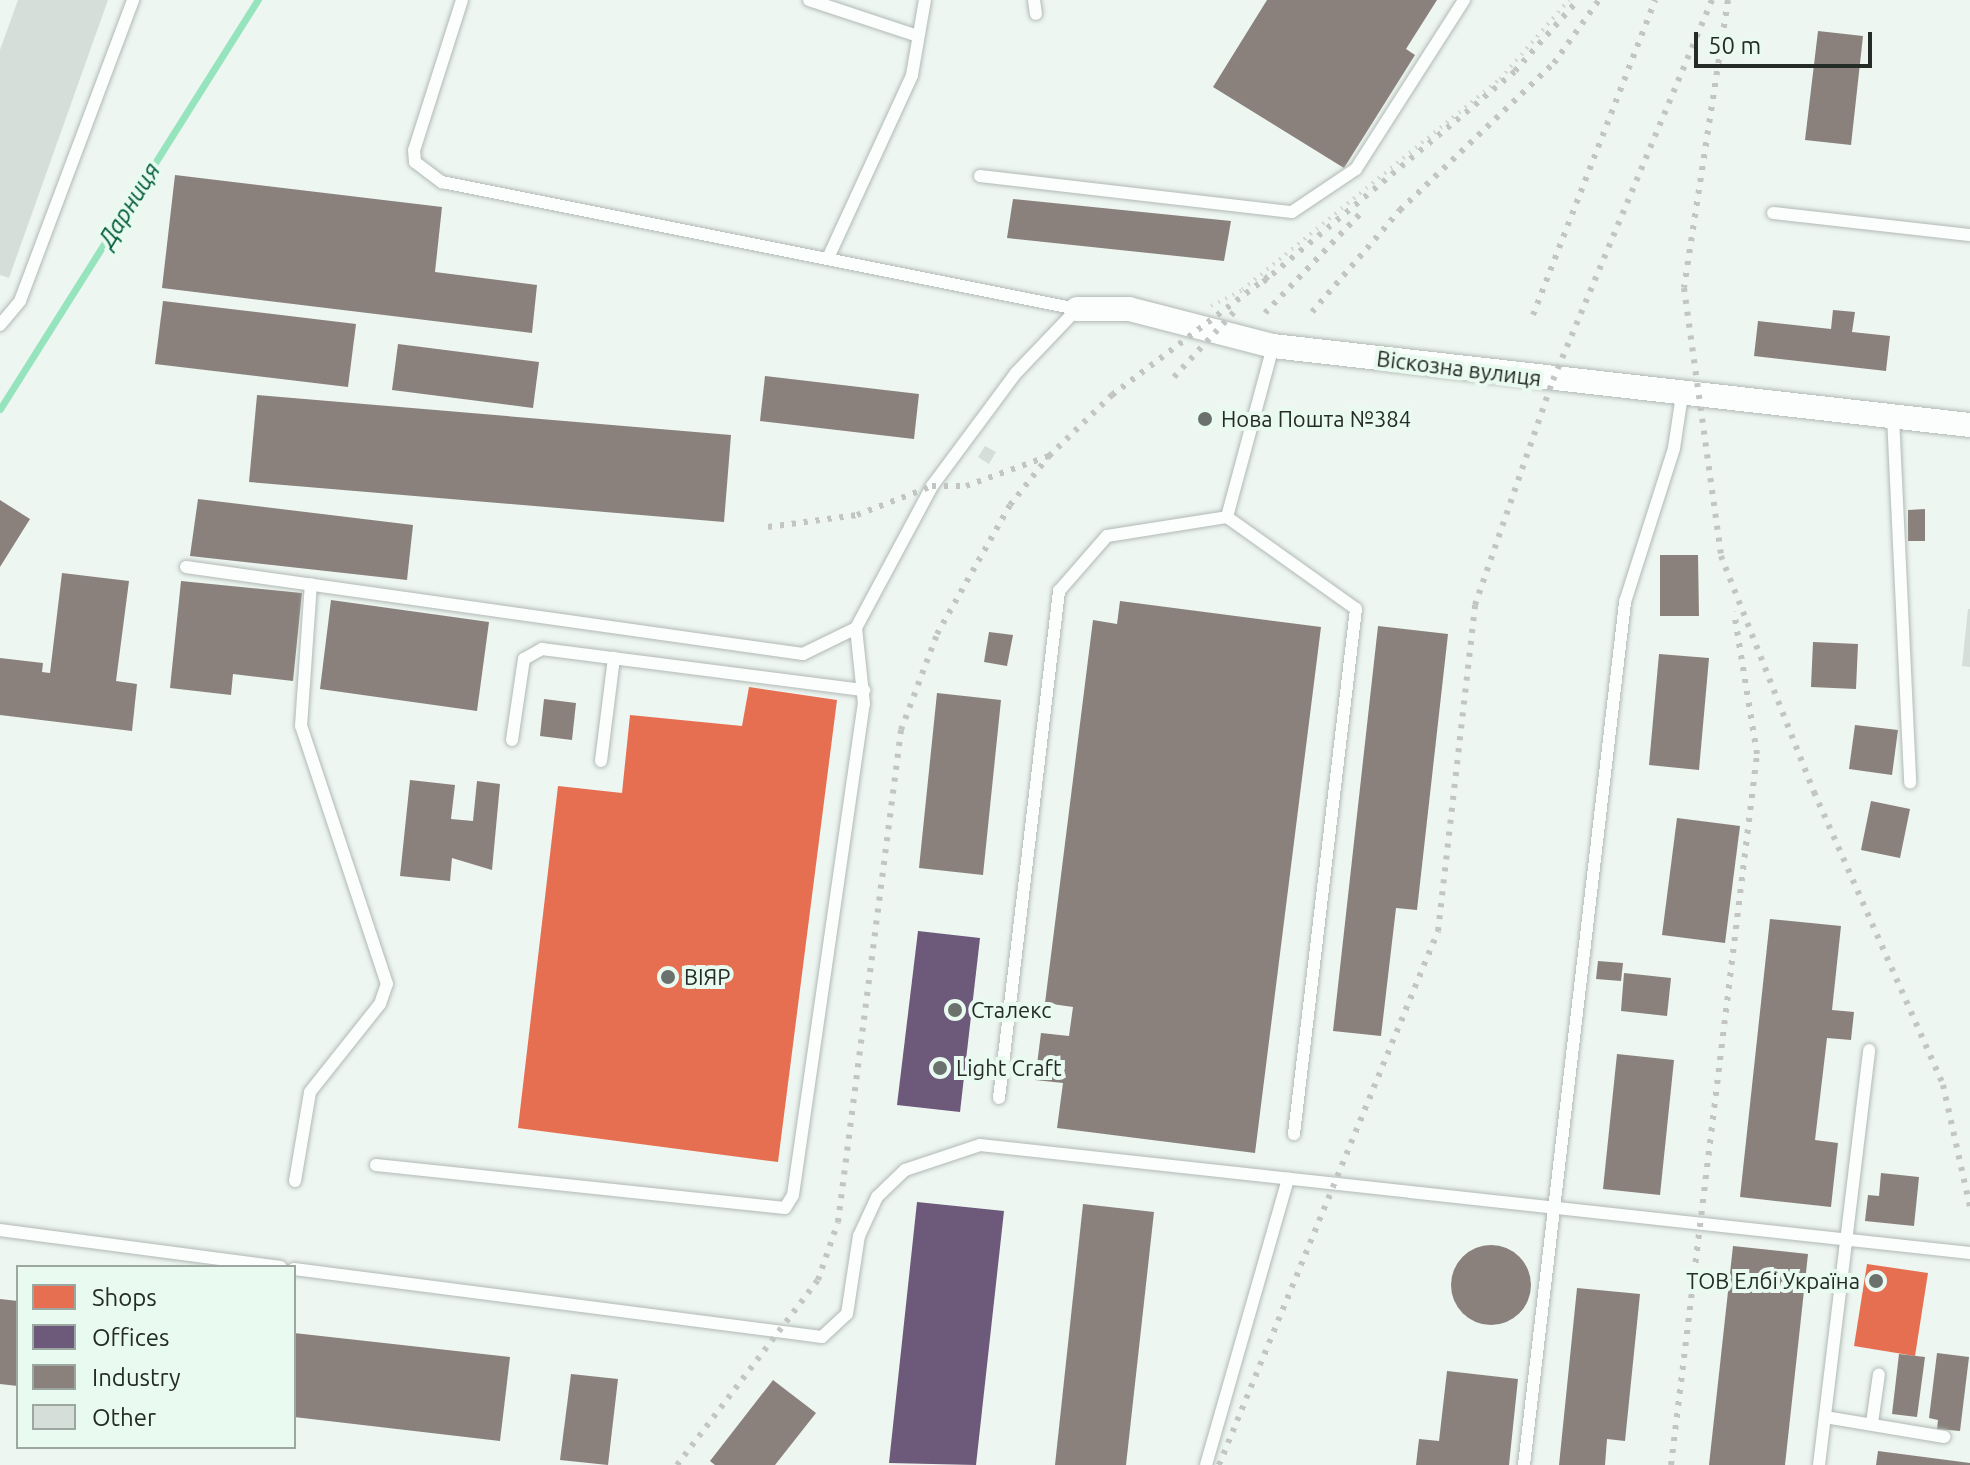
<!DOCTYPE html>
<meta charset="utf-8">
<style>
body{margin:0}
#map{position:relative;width:1970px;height:1465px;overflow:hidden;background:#edf6f1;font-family:Ubuntu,sans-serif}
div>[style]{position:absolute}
.shops>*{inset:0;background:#e76f51}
.offices>*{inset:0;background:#6d597a}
.industry>*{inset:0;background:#8a817c}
.round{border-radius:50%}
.stream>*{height:7px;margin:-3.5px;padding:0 3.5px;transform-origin:3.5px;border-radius:3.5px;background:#96e4bd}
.building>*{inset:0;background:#d6deda}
.path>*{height:4px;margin-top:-2px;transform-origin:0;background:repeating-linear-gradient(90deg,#d5d7d6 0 2px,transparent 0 8px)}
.roads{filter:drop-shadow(0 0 2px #b2b9b5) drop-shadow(0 0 2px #b2b9b5)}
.service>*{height:12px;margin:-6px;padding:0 6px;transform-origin:6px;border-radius:6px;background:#fcfefd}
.minor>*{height:24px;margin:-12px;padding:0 12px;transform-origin:12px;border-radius:12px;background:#fcfefd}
.rail>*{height:6px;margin-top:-3px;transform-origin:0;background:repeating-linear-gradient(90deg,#c2c5c3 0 4px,transparent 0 12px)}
.dots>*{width:22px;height:22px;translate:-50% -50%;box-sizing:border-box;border:4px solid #e9faf0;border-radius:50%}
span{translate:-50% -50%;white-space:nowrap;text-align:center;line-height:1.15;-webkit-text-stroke:8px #e9faf0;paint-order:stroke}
.street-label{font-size:22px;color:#252b27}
.poi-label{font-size:22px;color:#252b27}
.left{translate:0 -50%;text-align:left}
.right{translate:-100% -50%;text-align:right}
.water-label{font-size:24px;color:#005c3b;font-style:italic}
.legend{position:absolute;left:16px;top:1265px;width:280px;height:184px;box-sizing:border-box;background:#e9faf0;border:2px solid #9ba7a0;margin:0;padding:10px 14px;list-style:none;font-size:24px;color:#252b27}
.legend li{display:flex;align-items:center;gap:16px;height:40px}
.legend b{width:40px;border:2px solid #9ba7a0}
.scale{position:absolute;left:1694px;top:32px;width:178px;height:36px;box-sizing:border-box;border:4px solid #252b27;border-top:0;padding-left:10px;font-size:24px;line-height:28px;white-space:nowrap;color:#252b27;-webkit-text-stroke:6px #e9faf0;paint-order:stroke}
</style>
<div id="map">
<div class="shops">
<i style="clip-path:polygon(749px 687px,837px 700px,778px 1162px,518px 1128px,558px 786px,622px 793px,630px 715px,742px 726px)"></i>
<i style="clip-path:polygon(1867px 1264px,1928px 1273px,1915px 1356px,1854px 1346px)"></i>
</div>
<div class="offices">
<i style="clip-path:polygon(918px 931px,980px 938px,960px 1112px,897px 1105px)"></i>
<i style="clip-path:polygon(917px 1202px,1004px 1211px,976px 1465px,889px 1463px)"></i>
</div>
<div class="industry">
<i style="clip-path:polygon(1267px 0,1437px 0,1406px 49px,1415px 55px,1344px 168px,1213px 87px)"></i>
<i style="clip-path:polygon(1818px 31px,1863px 36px,1851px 145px,1805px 140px)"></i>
<i style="clip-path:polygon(175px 175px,442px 207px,435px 272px,537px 285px,532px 333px,162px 288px)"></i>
<i style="clip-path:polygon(1013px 199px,1231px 221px,1224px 261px,1007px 238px)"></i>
<i style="clip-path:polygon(163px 301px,356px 324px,348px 387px,155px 364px)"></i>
<i style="clip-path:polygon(1833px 310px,1855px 312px,1852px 332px,1890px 336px,1886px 371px,1754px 356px,1758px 321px,1831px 329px)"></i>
<i style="clip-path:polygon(398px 344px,539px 362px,533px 408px,392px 390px)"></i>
<i style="clip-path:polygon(765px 376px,919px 394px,914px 439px,760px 421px)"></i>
<i style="clip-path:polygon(257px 395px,731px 435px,724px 522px,249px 482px)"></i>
<i style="clip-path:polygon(198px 499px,413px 525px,407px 580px,190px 556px)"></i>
<i style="clip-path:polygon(0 500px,30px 519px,0 567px)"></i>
<i style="clip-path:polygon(1925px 509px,1925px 541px,1908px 541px,1908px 510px)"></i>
<i style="clip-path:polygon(1660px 555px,1698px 555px,1699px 616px,1660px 616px)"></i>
<i style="clip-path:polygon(62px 573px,129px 581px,116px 681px,137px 684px,132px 731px,0 715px,0 658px,43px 663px,42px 672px,50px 673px)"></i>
<i style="clip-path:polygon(181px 581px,302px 593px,293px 681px,233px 674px,231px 695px,170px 688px)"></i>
<i style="clip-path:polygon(331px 600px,489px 622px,477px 711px,320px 689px)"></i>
<i style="clip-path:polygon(1120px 601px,1321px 627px,1255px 1153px,1057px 1128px,1063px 1083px,1035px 1080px,1041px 1033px,1069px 1036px,1073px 1007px,1045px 1003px,1093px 620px,1117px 624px)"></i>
<i style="clip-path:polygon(1378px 626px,1448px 634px,1417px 910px,1396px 908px,1381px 1036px,1333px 1031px)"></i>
<i style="clip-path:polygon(989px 632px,1013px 635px,1007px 666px,984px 662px)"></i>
<i style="clip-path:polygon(1813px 642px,1858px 644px,1856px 689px,1811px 687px)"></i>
<i style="clip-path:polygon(1659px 654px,1709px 658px,1699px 770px,1649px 765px)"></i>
<i style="clip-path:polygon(937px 693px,1001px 700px,983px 875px,919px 868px)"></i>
<i style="clip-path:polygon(544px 699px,576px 703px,572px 740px,540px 736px)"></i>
<i style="clip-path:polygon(1855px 725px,1898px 730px,1892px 775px,1849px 769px)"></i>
<i style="clip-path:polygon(410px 780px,455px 785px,451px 819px,473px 821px,477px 781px,500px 784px,492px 870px,452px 858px,450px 881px,400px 876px)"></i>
<i style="clip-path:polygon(1871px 801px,1910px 809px,1900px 858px,1861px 850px)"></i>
<i style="clip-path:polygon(1677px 818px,1740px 826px,1725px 943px,1662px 935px)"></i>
<i style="clip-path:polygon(1770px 919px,1841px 926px,1832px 1010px,1854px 1012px,1851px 1040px,1827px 1038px,1815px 1140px,1838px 1143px,1831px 1207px,1740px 1197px)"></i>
<i style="clip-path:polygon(1598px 961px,1623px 963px,1621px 981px,1596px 979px)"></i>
<i style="clip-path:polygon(1624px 973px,1671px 978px,1667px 1016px,1621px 1011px)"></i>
<i style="clip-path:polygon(1617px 1054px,1674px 1060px,1660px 1195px,1603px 1189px)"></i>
<i style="clip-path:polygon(1881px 1173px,1919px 1177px,1914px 1226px,1865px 1221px,1868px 1195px,1879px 1196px)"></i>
<i style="clip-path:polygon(1083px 1204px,1154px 1212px,1126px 1465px,1055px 1465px)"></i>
<i class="round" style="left:1451px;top:1245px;width:80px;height:80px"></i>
<i style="clip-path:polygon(1733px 1246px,1808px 1254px,1785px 1465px,1709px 1465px)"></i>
<i style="clip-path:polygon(1577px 1288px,1640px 1294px,1625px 1441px,1607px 1439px,1605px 1465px,1559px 1465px)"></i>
<i style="clip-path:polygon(0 1299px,18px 1301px,18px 1386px,0 1384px)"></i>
<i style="clip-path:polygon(294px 1333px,510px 1357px,500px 1441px,294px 1417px)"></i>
<i style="clip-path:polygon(1937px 1353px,1969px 1357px,1960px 1431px,1937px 1429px,1938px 1420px,1929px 1418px)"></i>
<i style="clip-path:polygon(1899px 1354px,1925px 1357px,1917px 1417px,1892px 1414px)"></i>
<i style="clip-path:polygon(1447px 1371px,1518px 1379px,1509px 1465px,1416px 1465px,1419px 1439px,1439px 1441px)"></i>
<i style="clip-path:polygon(571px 1374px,618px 1379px,608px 1465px,560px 1460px)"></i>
<i style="clip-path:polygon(773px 1380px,816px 1413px,775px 1465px,715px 1465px,710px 1461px)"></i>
<i style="clip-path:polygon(1878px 1451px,1970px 1463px,1970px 1465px,1876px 1465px)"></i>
</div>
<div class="stream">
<i style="left:0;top:409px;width:484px;rotate:-57.8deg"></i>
</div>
<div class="building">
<i style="clip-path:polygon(18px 0,108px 0,9px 278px,0 275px,0 50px)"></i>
<i style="clip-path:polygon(985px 446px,996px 452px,989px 464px,978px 457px)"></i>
<i style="clip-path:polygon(1968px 609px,1970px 609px,1970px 667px,1962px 666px)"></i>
</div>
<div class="path">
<i style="left:1211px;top:306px;width:35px;rotate:-27deg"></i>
<i style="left:1242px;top:290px;width:333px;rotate:-39.3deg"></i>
<i style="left:1500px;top:79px;width:105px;rotate:-48.9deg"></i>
</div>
<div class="roads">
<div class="service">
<i style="left:462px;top:0;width:157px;rotate:107.7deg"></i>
<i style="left:414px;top:150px;width:12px;rotate:85deg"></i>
<i style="left:415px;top:162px;width:34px;rotate:37deg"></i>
<i style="left:442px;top:182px;width:648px;rotate:11.31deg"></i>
<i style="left:809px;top:0;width:115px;rotate:18.3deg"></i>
<i style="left:1034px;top:0;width:14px;rotate:82deg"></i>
<i style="left:980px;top:176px;width:314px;rotate:6.6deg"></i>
<i style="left:1292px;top:212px;width:77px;rotate:-33.9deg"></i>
<i style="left:1356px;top:169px;width:201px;rotate:-57.4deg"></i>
<i style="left:1773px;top:213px;width:198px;rotate:6.4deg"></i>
<i style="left:828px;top:258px;width:201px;rotate:-65.3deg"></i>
<i style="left:912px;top:75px;width:76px;rotate:-80.2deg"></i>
<i style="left:0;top:325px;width:31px;rotate:-50deg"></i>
<i style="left:20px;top:301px;width:322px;rotate:-69.4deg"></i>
<i style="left:1893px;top:417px;width:366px;rotate:87.3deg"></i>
<i style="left:1227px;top:517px;width:158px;rotate:35.5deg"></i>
<i style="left:1356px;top:609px;width:529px;rotate:96.74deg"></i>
<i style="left:186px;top:567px;width:623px;rotate:8.03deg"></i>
<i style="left:803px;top:654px;width:59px;rotate:-26.1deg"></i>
<i style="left:512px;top:740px;width:82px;rotate:-81.6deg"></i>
<i style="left:524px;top:659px;width:21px;rotate:-29deg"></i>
<i style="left:542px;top:649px;width:325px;rotate:7.3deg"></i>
<i style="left:601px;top:761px;width:104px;rotate:-82.8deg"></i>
<i style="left:999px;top:1098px;width:511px;rotate:-83.25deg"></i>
<i style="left:1059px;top:591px;width:73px;rotate:-48.9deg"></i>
<i style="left:1107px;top:536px;width:121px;rotate:-9deg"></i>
<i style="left:1227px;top:517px;width:177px;rotate:-74.9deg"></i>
<i style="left:376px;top:1165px;width:411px;rotate:6deg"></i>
<i style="left:785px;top:1208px;width:15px;rotate:-58deg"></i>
<i style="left:793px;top:1195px;width:496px;rotate:-81.8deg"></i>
<i style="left:864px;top:704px;width:76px;rotate:-96deg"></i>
<i style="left:856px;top:628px;width:161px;rotate:-61.8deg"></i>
<i style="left:932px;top:486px;width:141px;rotate:-53.4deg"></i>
<i style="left:1016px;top:373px;width:88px;rotate:-46.4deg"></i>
<i style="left:295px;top:1181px;width:90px;rotate:-80.4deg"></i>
<i style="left:310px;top:1092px;width:112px;rotate:-51.5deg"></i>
<i style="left:380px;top:1004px;width:21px;rotate:-71deg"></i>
<i style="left:387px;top:984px;width:272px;rotate:-108.4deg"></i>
<i style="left:301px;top:726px;width:142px;rotate:-86deg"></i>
<i style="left:0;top:1230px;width:283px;rotate:7.5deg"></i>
<i style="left:294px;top:1269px;width:532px;rotate:7.34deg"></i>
<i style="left:822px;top:1337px;width:34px;rotate:-43deg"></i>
<i style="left:847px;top:1314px;width:79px;rotate:-81.3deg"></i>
<i style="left:859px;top:1236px;width:43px;rotate:-65.2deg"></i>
<i style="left:877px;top:1197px;width:39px;rotate:-44deg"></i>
<i style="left:905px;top:1170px;width:79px;rotate:-18.4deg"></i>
<i style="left:980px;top:1145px;width:996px;rotate:6.23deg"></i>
<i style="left:1825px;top:1417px;width:121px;rotate:9.5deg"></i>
<i style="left:1872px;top:1423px;width:49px;rotate:-81.9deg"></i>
<i style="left:1206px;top:1465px;width:298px;rotate:-74deg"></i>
<i style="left:1524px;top:1465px;width:869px;rotate:-83.32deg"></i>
<i style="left:1625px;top:602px;width:162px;rotate:-72.3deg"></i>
<i style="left:1674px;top:448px;width:54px;rotate:-81.4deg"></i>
<i style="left:1819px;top:1465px;width:418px;rotate:-83.1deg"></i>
</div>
<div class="minor">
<i style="left:1077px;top:309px;width:52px"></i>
<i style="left:1129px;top:309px;width:149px;rotate:14.4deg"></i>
<i style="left:1273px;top:346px;width:701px;rotate:6.47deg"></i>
</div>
</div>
<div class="rail">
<i style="left:1728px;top:0;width:291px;rotate:98.7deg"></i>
<i style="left:1684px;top:288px;width:271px;rotate:82.1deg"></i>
<i style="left:1721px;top:556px;width:254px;rotate:68.5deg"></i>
<i style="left:1814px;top:792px;width:320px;rotate:66.2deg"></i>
<i style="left:1943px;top:1085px;width:125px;rotate:77.5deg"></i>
<i style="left:1263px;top:282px;width:329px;rotate:-39.9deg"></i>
<i style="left:1515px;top:71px;width:95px;rotate:-48.4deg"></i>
<i style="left:1312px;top:312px;width:135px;rotate:-49.2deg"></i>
<i style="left:1400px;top:210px;width:213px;rotate:-43.7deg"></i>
<i style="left:1554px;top:63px;width:77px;rotate:-54.5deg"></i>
<i style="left:1265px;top:313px;width:139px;rotate:-46.2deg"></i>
<i style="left:1533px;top:315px;width:338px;rotate:-68.8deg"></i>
<i style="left:1174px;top:377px;width:90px;rotate:-47.3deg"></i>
<i style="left:768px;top:527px;width:90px;rotate:-7.7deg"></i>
<i style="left:857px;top:515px;width:80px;rotate:-21.1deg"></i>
<i style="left:932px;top:486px;width:34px"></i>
<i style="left:966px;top:486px;width:88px;rotate:-19.9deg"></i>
<i style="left:677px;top:1465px;width:233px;rotate:-52.7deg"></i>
<i style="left:818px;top:1280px;width:61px;rotate:-71deg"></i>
<i style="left:838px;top:1222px;width:496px;rotate:-82.7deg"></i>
<i style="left:901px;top:730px;width:103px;rotate:-69.4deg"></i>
<i style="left:937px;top:634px;width:148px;rotate:-60.5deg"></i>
<i style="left:1010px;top:505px;width:63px;rotate:-51.5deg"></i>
<i style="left:1049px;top:456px;width:88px;rotate:-44.1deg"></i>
<i style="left:1112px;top:395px;width:198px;rotate:-37.2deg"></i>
<i style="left:1219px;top:1465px;width:577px;rotate:-67.7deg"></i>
<i style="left:1438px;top:931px;width:328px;rotate:-83.5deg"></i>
<i style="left:1475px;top:605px;width:238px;rotate:-70.9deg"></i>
<i style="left:1553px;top:380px;width:412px;rotate:-67.3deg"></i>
<i style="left:1671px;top:1465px;width:716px;rotate:-83.1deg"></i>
<i style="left:1757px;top:754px;width:144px;rotate:-99.2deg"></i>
</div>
<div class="dots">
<i style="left:1205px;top:419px;background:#6b726e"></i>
<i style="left:668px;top:977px;background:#6b726e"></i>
<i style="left:955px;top:1010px;background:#6b726e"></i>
<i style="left:940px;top:1068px;background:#6b726e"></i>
<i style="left:1876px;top:1281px;background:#6b726e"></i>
</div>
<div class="street-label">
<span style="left:1459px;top:368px;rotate:7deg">Віскозна вулиця</span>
</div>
<div class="poi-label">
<span class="left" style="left:1221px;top:419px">Нова Пошта №384</span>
<span class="left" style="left:684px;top:977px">ВІЯР</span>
<span class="left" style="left:971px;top:1010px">Сталекс</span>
<span class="left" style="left:956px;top:1068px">Light Craft</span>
<span class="right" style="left:1860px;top:1281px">ТОВ Елбі Україна</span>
</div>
<div class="water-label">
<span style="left:129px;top:205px;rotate:-58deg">Дарниця</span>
</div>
<ul class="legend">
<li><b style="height:22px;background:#e76f51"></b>Shops</li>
<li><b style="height:22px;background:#6d597a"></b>Offices</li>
<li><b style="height:22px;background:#8a817c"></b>Industry</li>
<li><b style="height:22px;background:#d6deda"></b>Other</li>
</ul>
<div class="scale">50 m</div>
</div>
